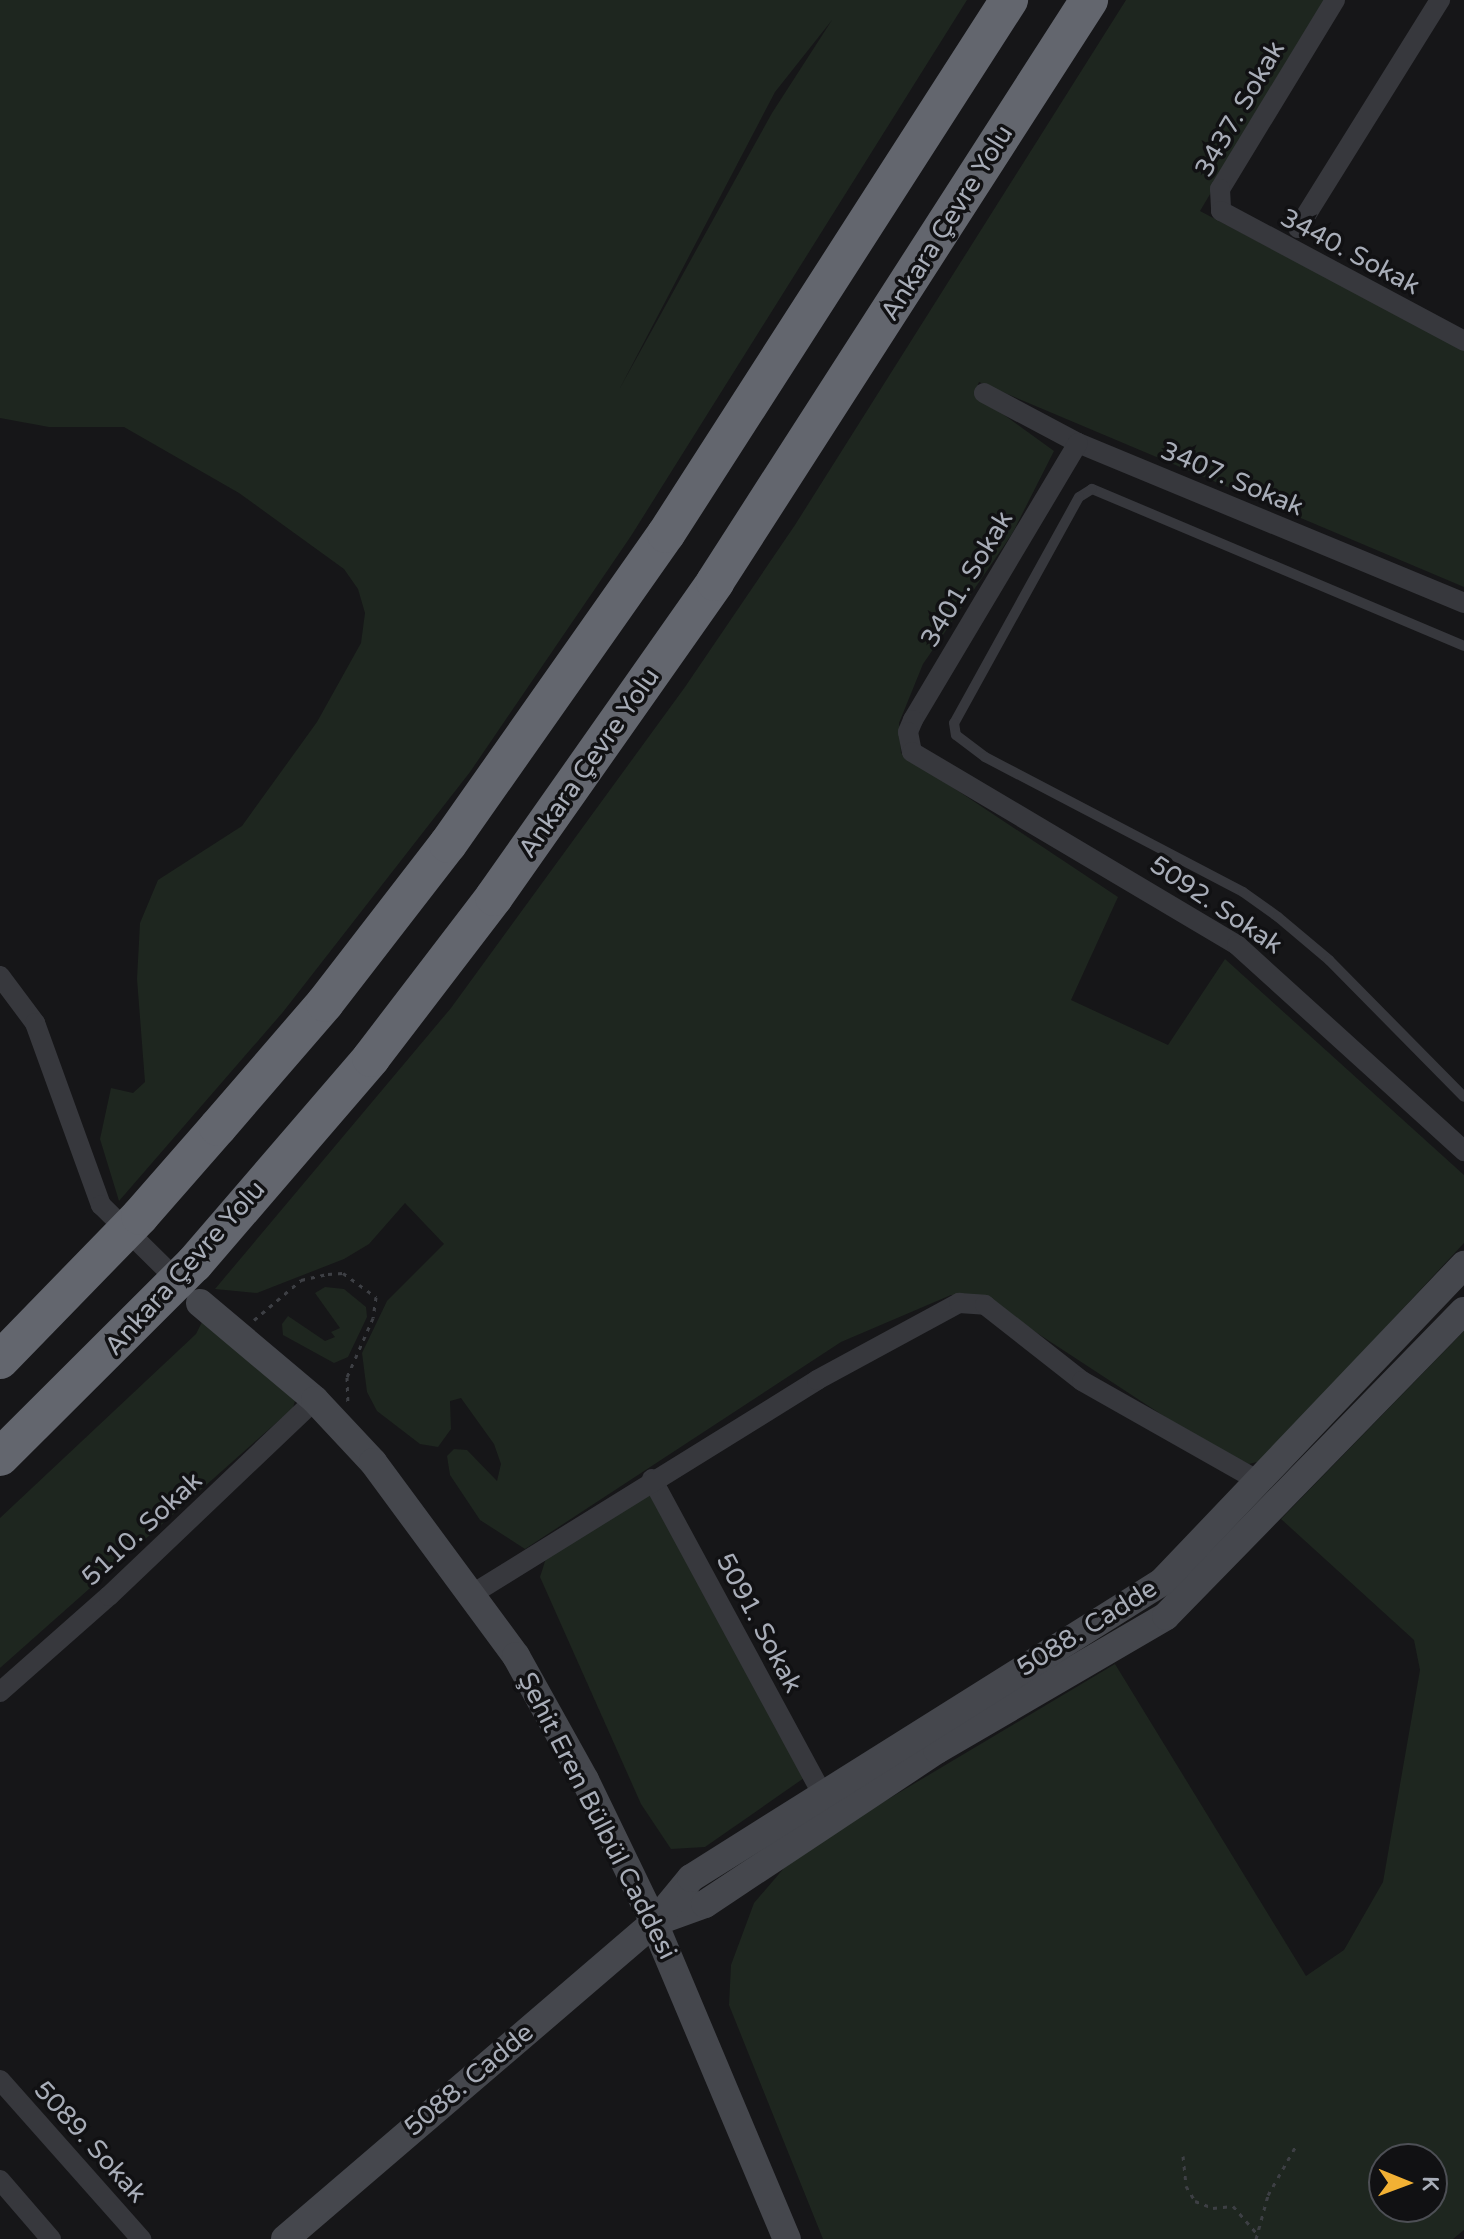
<!DOCTYPE html>
<meta charset="utf-8">
<style>
body{margin:0}
#map{position:relative;width:1464px;height:2239px;overflow:hidden;background:#161618;font-family:"Varela Round",sans-serif}
div>[style]{position:absolute}
.green>*{inset:0;background:#1e261f}
.path>*{height:3px;margin-top:-1.5px;transform-origin:0;background:repeating-linear-gradient(90deg,#3d3f44 0 4px,transparent 0 10px)}
.lane>*{height:10px;margin:-5px;padding:0 5px;transform-origin:5px;border-radius:5px;background:#37383d}
.street>*{height:20px;margin:-10px;padding:0 10px;transform-origin:10px;border-radius:10px;background:#37383d}
.secondary>*{height:28px;margin:-14px;padding:0 14px;transform-origin:14px;border-radius:14px;background:#45474d}
.highway>*{height:38px;margin:-19px;padding:0 19px;transform-origin:19px;border-radius:19px;background:#63666e}
span{translate:-50% -50%;white-space:nowrap;text-align:center;line-height:1.15;-webkit-text-stroke:7px #111113;paint-order:stroke}
.street-label{font-size:26px;color:#a8adb8}
.north{position:absolute;left:1368px;top:2143px;width:80px;height:80px;box-sizing:border-box;background:#111113;border:2px solid #4d4f55;border-radius:50%;rotate:91deg;font-size:22px;font-weight:700;line-height:32px;text-align:center;color:#a8adb8}
.north::after{content:'';display:block;margin:auto;width:28px;height:36px;background:#f2b134;clip-path:polygon(50% 0,100% 100%,50% 72%,0 100%)}
</style>
<div id="map">
<div class="green">
<i style="clip-path:polygon(evenodd,0 0,967px 0,631px 536px,470px 772px,283px 1012px,119px 1201px,100px 1139px,111px 1088px,133px 1093px,145px 1082px,137px 979px,140px 923px,158px 880px,242px 826px,317px 722px,361px 643px,365px 613px,358px 589px,344px 569px,239px 493px,124px 427px,49px 427px,0 418px,0 0,832px 20px,772px 113px,620px 388px,775px 92px,832px 20px)"></i>
<i style="clip-path:polygon(1126px 0,1326px 0,1200px 211px,1464px 350px,1464px 587px,979px 382px,974px 393px,1054px 451px,1012px 534px,923px 664px,899px 723px,901px 753px,1118px 897px,1071px 1000px,1168px 1045px,1225px 959px,1464px 1175px,1464px 1243px,1261px 1461px,1249px 1464px,1208px 1445px,979px 1295px,951px 1295px,841px 1342px,525px 1549px,480px 1520px,450px 1475px,447px 1456px,454px 1449px,467px 1450px,497px 1481px,501px 1464px,494px 1444px,461px 1398px,450px 1401px,451px 1429px,438px 1447px,420px 1444px,377px 1411px,367px 1392px,362px 1353px,387px 1301px,444px 1244px,405px 1203px,369px 1244px,344px 1259px,257px 1293px,215px 1289px,451px 1008px,685px 687px,795px 525px)"></i>
<i style="clip-path:polygon(325px 1287px,344px 1289px,366px 1307px,367px 1317px,348px 1357px,334px 1363px,283px 1335px,282px 1324px,288px 1316px,325px 1341px,335px 1337px,331px 1332px,340px 1328px,315px 1293px)"></i>
<i style="clip-path:polygon(203px 1320px,296px 1397px,293px 1408px,0 1668px,0 1518px,196px 1334px)"></i>
<i style="clip-path:polygon(evenodd,1464px 1331px,1464px 2230px,1453px 2239px,823px 2239px,729px 2005px,731px 1965px,754px 1903px,796px 1854px,1115px 1664px,1306px 1976px,1344px 1950px,1383px 1882px,1420px 1670px,1414px 1640px,1281px 1519px,1464px 1331px,1384px 2159px,1432px 2159px,1432px 2207px,1384px 2207px,1384px 2159px)"></i>
<i style="clip-path:polygon(649px 1493px,804px 1778px,705px 1847px,671px 1849px,641px 1804px,540px 1577px,547px 1555px)"></i>
</div>
<div class="path">
<i style="left:254px;top:1320px;width:62px;rotate:-40.4deg"></i>
<i style="left:301px;top:1280px;width:28px;rotate:-13deg"></i>
<i style="left:328px;top:1274px;width:15px;rotate:-4deg"></i>
<i style="left:343px;top:1273px;width:41px;rotate:36deg"></i>
<i style="left:376px;top:1297px;width:21px;rotate:98deg"></i>
<i style="left:373px;top:1318px;width:64px;rotate:113.8deg"></i>
<i style="left:347px;top:1377px;width:25px;rotate:88deg"></i>
<i style="left:1183px;top:2156px;width:30px;rotate:84deg"></i>
<i style="left:1186px;top:2186px;width:17px;rotate:59deg"></i>
<i style="left:1195px;top:2201px;width:19px;rotate:21deg"></i>
<i style="left:1213px;top:2208px;width:20px;rotate:-6deg"></i>
<i style="left:1233px;top:2206px;width:38px;rotate:49deg"></i>
<i style="left:1256px;top:2239px;width:46px;rotate:-74.7deg"></i>
<i style="left:1268px;top:2195px;width:59px;rotate:-60.4deg"></i>
</div>
<div class="lane">
<i style="left:1464px;top:646px;width:404px;rotate:-157.1deg"></i>
<i style="left:1092px;top:489px;width:15px;rotate:148deg"></i>
<i style="left:1079px;top:497px;width:258px;rotate:118.9deg"></i>
<i style="left:954px;top:723px;width:12px;rotate:81deg"></i>
<i style="left:956px;top:735px;width:36px;rotate:37deg"></i>
<i style="left:985px;top:757px;width:291px;rotate:27.6deg"></i>
<i style="left:1243px;top:892px;width:43px;rotate:35.5deg"></i>
<i style="left:1278px;top:917px;width:67px;rotate:40.1deg"></i>
<i style="left:1329px;top:960px;width:192px;rotate:45.4deg"></i>
</div>
<div class="street">
<i style="left:1335px;top:0;width:221px;rotate:121.3deg"></i>
<i style="left:1220px;top:189px;width:22px;rotate:87deg"></i>
<i style="left:1221px;top:211px;width:276px;rotate:28.1deg"></i>
<i style="left:1298px;top:228px;width:269px;rotate:-58.1deg"></i>
<i style="left:984px;top:393px;width:106px;rotate:28deg"></i>
<i style="left:1078px;top:443px;width:418px;rotate:22.5deg"></i>
<i style="left:1078px;top:443px;width:322px;rotate:120.8deg"></i>
<i style="left:913px;top:720px;width:13px;rotate:113deg"></i>
<i style="left:908px;top:732px;width:20px;rotate:79deg"></i>
<i style="left:912px;top:752px;width:378px;rotate:30.7deg"></i>
<i style="left:1237px;top:945px;width:307px;rotate:42.2deg"></i>
<i style="left:0;top:976px;width:59px;rotate:53.3deg"></i>
<i style="left:35px;top:1023px;width:194px;rotate:70.1deg"></i>
<i style="left:101px;top:1205px;width:115px;rotate:44.6deg"></i>
<i style="left:652px;top:1479px;width:356px;rotate:61.6deg"></i>
<i style="left:474px;top:1593px;width:404px;rotate:-31.8deg"></i>
<i style="left:817px;top:1380px;width:162px;rotate:-28.5deg"></i>
<i style="left:959px;top:1303px;width:26px;rotate:4deg"></i>
<i style="left:985px;top:1305px;width:123px;rotate:38.1deg"></i>
<i style="left:1082px;top:1381px;width:203px;rotate:29.5deg"></i>
<i style="left:0;top:1692px;width:145px;rotate:-41.4deg"></i>
<i style="left:109px;top:1596px;width:284px;rotate:-43.6deg"></i>
<i style="left:0;top:2080px;width:213px;rotate:48.4deg"></i>
<i style="left:0;top:2180px;width:78px;rotate:49.2deg"></i>
</div>
<div class="secondary">
<i style="left:200px;top:1303px;width:150px;rotate:40.1deg"></i>
<i style="left:315px;top:1400px;width:85px;rotate:46.9deg"></i>
<i style="left:373px;top:1462px;width:241px;rotate:53.6deg"></i>
<i style="left:516px;top:1656px;width:142px;rotate:60.9deg"></i>
<i style="left:585px;top:1780px;width:159px;rotate:64.2deg"></i>
<i style="left:654px;top:1923px;width:343px;rotate:67.2deg"></i>
<i style="left:655px;top:1922px;width:53px;rotate:-19.8deg"></i>
<i style="left:705px;top:1904px;width:278px;rotate:-33.6deg"></i>
<i style="left:937px;top:1750px;width:265px;rotate:-30.3deg"></i>
<i style="left:1166px;top:1616px;width:426px;rotate:-45.7deg"></i>
<i style="left:285px;top:2239px;width:486px;rotate:-40.6deg"></i>
<i style="left:654px;top:1923px;width:58px;rotate:-50.6deg"></i>
<i style="left:691px;top:1878px;width:556px;rotate:-32.15deg"></i>
<i style="left:1162px;top:1582px;width:438px;rotate:-46.4deg"></i>
</div>
<div class="highway">
<i style="left:0;top:1360px;width:201px;rotate:-45.8deg"></i>
<i style="left:140px;top:1216px;width:118px;rotate:-48.8deg"></i>
<i style="left:218px;top:1127px;width:164px;rotate:-49.2deg"></i>
<i style="left:325px;top:1003px;width:201px;rotate:-52.3deg"></i>
<i style="left:448px;top:844px;width:379px;rotate:-54.9deg"></i>
<i style="left:666px;top:534px;width:635px;rotate:-57.29deg"></i>
<i style="left:0;top:1457px;width:274px;rotate:-44.9deg"></i>
<i style="left:194px;top:1264px;width:272px;rotate:-49.3deg"></i>
<i style="left:371px;top:1058px;width:203px;rotate:-52.6deg"></i>
<i style="left:494px;top:897px;width:385px;rotate:-54.9deg"></i>
<i style="left:715px;top:582px;width:692px;rotate:-57.27deg"></i>
</div>
<div class="street-label">
<span style="left:1240px;top:109px;rotate:-60deg">3437. Sokak</span>
<span style="left:947px;top:223px;rotate:-58deg">Ankara Çevre Yolu</span>
<span style="left:1350px;top:252px;rotate:28deg">3440. Sokak</span>
<span style="left:1232px;top:479px;rotate:23deg">3407. Sokak</span>
<span style="left:967px;top:579px;rotate:-59deg">3401. Sokak</span>
<span style="left:589px;top:763px;rotate:-55deg">Ankara Çevre Yolu</span>
<span style="left:1216px;top:905px;rotate:34deg">5092. Sokak</span>
<span style="left:185px;top:1268px;rotate:-48deg">Ankara Çevre Yolu</span>
<span style="left:142px;top:1529px;rotate:-43deg">5110. Sokak</span>
<span style="left:759px;top:1623px;rotate:62deg">5091. Sokak</span>
<span style="left:1087px;top:1628px;rotate:-32deg">5088. Cadde</span>
<span style="left:597px;top:1816px;rotate:63deg">Şehit Eren Bülbül Caddesi</span>
<span style="left:469px;top:2080px;rotate:-40deg">5088. Cadde</span>
<span style="left:90px;top:2142px;rotate:48deg">5089. Sokak</span>
</div>
<div class="north">K</div>
</div>
